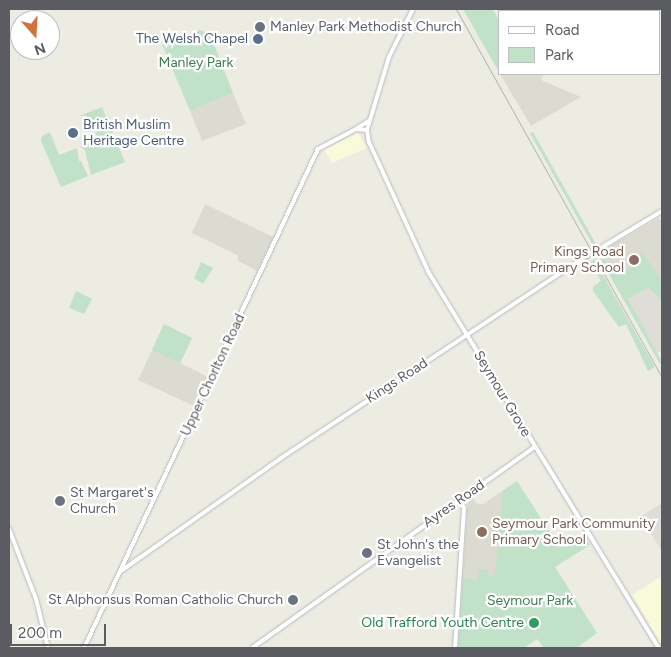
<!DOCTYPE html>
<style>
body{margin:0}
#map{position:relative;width:671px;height:657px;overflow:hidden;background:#ecece3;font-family:Figtree,sans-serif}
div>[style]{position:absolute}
.commercial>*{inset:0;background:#f9fada}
.industrial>*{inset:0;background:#deddd7}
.education>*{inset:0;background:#dbdbd1}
.green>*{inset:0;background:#c2e1c9}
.roads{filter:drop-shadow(0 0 1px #b8b9bf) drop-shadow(0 0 1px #b8b9bf)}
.secondary>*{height:4px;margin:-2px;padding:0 2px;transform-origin:2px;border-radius:2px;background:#fff}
.tram>*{height:1px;margin:-0.5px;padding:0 0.5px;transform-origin:0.5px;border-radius:0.5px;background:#b5b5b6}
.bridges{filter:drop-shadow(0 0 1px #b8b9bf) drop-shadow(0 0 1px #b8b9bf)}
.secondary-bridge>*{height:4px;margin:-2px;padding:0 2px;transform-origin:2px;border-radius:2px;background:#fff}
.dots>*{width:14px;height:14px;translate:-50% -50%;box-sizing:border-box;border:2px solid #fff;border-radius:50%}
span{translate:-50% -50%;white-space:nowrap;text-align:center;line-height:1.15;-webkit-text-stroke:4.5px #fff;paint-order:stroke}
.worship-label{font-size:14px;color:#5b616d}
.left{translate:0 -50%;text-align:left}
.right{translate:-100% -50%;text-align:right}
.service-label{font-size:14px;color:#4e5e75}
.park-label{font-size:14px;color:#3d7e51}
.education-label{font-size:14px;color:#785e54}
.street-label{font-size:14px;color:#5b5c62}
.leisure-label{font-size:14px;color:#27864d}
.frame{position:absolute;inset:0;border:10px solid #5b5c62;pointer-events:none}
.legend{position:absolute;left:498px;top:10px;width:162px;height:65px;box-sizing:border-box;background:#fff;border:1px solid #bdbec0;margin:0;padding:6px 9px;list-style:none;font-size:15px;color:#5b5c62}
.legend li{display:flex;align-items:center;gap:10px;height:25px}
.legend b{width:25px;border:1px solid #bdbec0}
.north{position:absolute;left:10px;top:10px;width:50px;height:50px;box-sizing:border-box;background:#fff;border:1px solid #bdbec0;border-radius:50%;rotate:161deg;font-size:14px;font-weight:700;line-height:20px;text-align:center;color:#5b5c62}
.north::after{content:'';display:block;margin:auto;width:18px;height:22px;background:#d5703f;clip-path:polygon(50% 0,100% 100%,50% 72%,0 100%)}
.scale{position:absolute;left:10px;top:624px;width:96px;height:22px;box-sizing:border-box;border:2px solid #5b5c62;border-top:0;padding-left:6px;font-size:15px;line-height:18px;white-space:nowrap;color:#5b5c62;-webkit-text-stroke:4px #fff;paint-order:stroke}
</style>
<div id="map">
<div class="commercial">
<i style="clip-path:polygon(358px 133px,367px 148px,332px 163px,324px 150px)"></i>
<i style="clip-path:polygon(662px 576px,662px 645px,632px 595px)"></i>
</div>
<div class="industrial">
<i style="clip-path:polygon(649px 286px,662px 302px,662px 351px,657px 353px,627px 300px)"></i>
<i style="clip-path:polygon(662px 503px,662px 551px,640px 517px)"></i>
</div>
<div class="education">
<i style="clip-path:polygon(500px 74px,540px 74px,543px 75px,541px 80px,581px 97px,531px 126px)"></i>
<i style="clip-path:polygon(233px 93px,246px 124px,202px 141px,190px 111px)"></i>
<i style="clip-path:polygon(205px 204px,273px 237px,257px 271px,237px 260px,239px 256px,192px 233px)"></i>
<i style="clip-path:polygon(659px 218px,662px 223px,662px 287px,649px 287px,627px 300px,600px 252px)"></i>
<i style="clip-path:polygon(164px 324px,192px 338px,180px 363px,208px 377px,194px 406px,138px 380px)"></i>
<i style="clip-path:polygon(502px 491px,496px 567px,500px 576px,496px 580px,463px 578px,468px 499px,471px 496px,477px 504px,483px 504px)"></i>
</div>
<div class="green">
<i style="clip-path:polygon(463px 9px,492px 9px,495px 13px,500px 22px,500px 74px)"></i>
<i style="clip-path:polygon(200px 30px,210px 34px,233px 93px,190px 111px,162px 44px)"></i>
<i style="clip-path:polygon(102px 107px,125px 162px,91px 175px,85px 150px,80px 147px,99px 139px,85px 116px,79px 116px)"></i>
<i style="clip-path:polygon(50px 132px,59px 155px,77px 148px,79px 161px,81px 161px,88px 176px,61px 187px,41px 141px,42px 136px)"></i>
<i style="clip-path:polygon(533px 132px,597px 246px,594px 247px,530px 133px)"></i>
<i style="clip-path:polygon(600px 252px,610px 268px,618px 264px,623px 272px,638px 264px,635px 257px,643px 253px,662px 281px,662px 302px,649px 287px,628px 299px,662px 362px,660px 364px,597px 253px)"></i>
<i style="clip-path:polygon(594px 259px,655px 367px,648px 371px,626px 324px,619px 327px,593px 291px,593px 287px,601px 281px,590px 263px)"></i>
<i style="clip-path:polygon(201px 262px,213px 268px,203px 284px,194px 278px)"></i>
<i style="clip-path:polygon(76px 291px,92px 299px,84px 314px,69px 308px)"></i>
<i style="clip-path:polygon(164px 324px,192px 338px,180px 363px,152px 350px)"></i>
<i style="clip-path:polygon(517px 481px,555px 540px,561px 536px,567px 544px,583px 534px,590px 545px,555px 567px,597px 633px,577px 648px,544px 648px,537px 639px,524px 648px,458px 648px,463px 578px,478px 579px,479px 569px,488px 569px,488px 576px,495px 575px,502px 491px)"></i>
</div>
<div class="roads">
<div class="secondary">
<i style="left:413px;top:9px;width:54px;rotate:116.6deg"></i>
<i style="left:389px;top:57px;width:76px;rotate:106.8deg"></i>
<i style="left:367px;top:130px;width:12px;rotate:81deg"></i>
<i style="left:369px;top:142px;width:144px;rotate:65.4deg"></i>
<i style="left:429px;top:273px;width:440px;rotate:58.5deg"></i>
<i style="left:356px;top:129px;width:15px;rotate:-32deg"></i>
<i style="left:599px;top:249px;width:74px;rotate:-31.1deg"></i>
<i style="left:9px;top:529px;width:75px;rotate:68.9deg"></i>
<i style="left:36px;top:599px;width:50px;rotate:76.2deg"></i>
<i style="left:121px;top:571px;width:196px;rotate:-35.2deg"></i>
<i style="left:281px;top:458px;width:366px;rotate:-33.5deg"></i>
<i style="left:84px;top:648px;width:551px;rotate:-64.88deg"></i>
<i style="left:318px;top:149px;width:43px;rotate:-27.8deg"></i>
<i style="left:356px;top:129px;width:11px;rotate:5deg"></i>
<i style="left:252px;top:648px;width:347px;rotate:-35.4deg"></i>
<i style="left:455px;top:648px;width:140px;rotate:-86.3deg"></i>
<i style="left:464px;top:508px;width:9px;rotate:-117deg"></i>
</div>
</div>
<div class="tram">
<i style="left:456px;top:9px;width:422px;rotate:60.8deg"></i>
</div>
<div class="bridges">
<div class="secondary-bridge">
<i style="left:586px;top:256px;width:15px;rotate:-28deg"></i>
</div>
</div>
<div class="dots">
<i style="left:260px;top:27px;background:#6b7280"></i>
<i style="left:258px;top:39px;background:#5c6f8a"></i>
<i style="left:73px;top:133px;background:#5c6f8a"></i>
<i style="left:634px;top:260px;background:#8d6e63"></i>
<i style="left:60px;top:501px;background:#6b7280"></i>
<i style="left:482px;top:532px;background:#8d6e63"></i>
<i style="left:367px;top:553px;background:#6b7280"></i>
<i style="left:293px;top:600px;background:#6b7280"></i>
<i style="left:534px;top:623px;background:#2e9e5b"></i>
</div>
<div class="worship-label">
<span class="left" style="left:270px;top:27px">Manley Park Methodist Church</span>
<span class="left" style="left:70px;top:501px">St Margaret's<br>Church</span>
<span class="left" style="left:377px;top:553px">St John's the<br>Evangelist</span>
<span class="right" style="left:283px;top:600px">St Alphonsus Roman Catholic Church</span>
</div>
<div class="service-label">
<span class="right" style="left:248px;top:39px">The Welsh Chapel</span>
<span class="left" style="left:83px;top:133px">British Muslim<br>Heritage Centre</span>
</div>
<div class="park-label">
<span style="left:196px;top:63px">Manley Park</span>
<span style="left:530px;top:601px">Seymour Park</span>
</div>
<div class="education-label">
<span class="right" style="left:624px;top:260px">Kings Road<br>Primary School</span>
<span class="left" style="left:492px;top:532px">Seymour Park Community<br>Primary School</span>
</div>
<div class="street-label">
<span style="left:213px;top:375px;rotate:-65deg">Upper Chorlton Road</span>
<span style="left:397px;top:381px;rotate:-33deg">Kings Road</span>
<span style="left:502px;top:394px;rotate:59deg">Seymour Grove</span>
<span style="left:454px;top:504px;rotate:-35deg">Ayres Road</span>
</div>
<div class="leisure-label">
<span class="right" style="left:524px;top:623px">Old Trafford Youth Centre</span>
</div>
<div class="frame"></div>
<ul class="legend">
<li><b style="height:6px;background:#fff"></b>Road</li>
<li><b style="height:14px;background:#c2e1c9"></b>Park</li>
</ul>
<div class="north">N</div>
<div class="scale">200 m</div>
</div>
